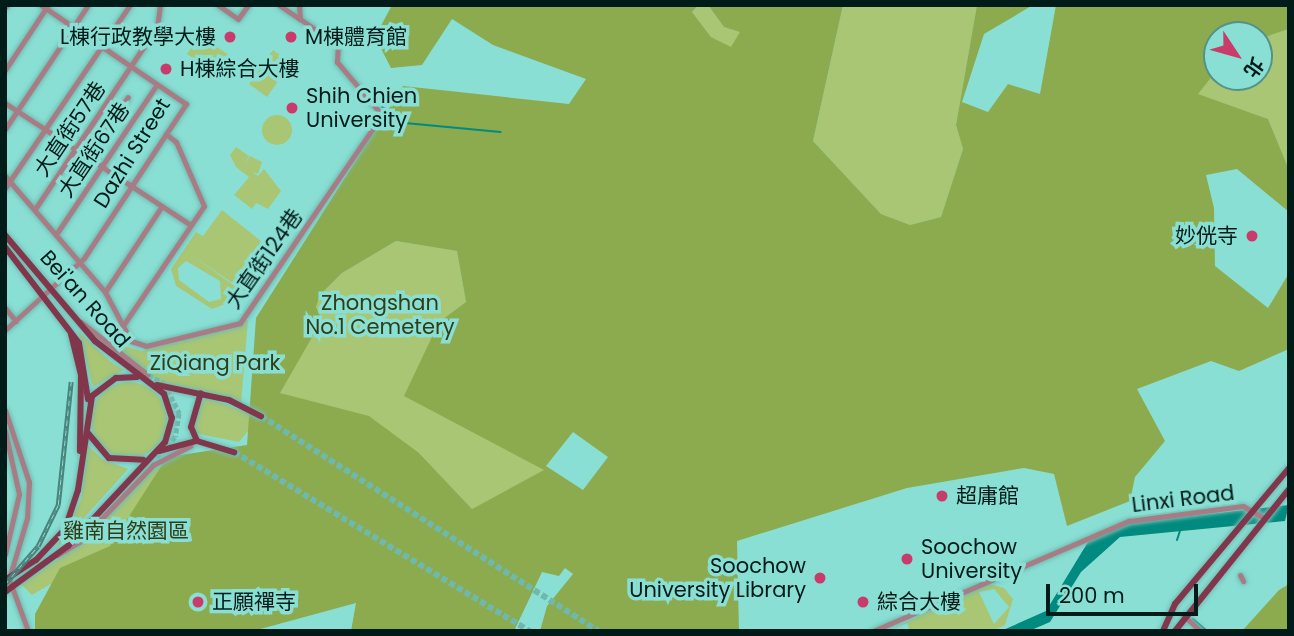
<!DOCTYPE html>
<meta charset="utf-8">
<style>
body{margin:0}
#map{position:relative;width:1294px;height:636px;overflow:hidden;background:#8adfd4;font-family:Poppins,"Noto Sans TC",sans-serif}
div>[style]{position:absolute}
.green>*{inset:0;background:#a9c674}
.round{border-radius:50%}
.forest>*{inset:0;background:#8cab4e}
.water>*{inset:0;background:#018a7f}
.stream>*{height:2px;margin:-1px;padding:0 1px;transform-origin:1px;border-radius:1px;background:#018a7f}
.minor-tunnel>*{height:5px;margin-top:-2.5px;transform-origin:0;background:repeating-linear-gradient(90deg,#6fb8ae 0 5px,transparent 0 7.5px)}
.major-tunnel>*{height:6px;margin-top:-3px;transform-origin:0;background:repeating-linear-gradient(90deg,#6fb8ae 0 6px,transparent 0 9px)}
.roads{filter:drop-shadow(0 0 2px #71bcb2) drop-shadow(0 0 2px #71bcb2)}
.minor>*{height:5px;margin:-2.5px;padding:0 2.5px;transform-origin:2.5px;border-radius:2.5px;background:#a87c85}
.major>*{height:6px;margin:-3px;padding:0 3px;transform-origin:3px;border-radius:3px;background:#82364b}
.rail>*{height:4.5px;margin-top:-2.25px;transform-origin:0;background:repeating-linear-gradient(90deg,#8adfd4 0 5px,#4a837c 0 10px);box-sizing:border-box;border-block:2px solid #4a837c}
.dots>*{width:19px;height:19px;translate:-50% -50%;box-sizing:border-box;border:4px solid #8adfd4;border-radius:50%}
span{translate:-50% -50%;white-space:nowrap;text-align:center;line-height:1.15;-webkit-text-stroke:7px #8adfd4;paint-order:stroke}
.poi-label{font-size:21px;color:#011b18}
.right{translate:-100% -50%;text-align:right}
.left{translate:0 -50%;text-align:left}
.street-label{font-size:21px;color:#011b18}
.park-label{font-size:21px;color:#303d16}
.frame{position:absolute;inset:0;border:7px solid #011b18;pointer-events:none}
.north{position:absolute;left:1203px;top:21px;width:70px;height:70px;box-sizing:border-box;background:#8adfd4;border:2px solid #539189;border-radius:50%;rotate:126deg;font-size:19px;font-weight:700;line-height:28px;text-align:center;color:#011b18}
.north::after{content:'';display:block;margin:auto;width:24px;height:32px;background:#c93c6a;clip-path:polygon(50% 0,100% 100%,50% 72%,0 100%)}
.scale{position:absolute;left:1046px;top:584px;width:152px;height:32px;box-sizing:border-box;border:4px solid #011b18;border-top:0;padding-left:9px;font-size:21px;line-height:24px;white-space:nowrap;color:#011b18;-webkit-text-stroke:5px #8adfd4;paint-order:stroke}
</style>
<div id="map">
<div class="green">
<i style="clip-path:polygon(698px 5px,708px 5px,724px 27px,741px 32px,731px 48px,711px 37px,692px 12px)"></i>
<i style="clip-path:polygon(843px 5px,977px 5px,956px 125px,963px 149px,941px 217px,910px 225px,881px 214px,813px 141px)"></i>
<i style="clip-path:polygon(1289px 29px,1289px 170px,1268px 119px,1197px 94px,1217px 70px,1217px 77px,1259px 77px,1259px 39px)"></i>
<i style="clip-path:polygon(200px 35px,233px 58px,221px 77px,187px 54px)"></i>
<i style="clip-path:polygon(273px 50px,291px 63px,267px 97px,249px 84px)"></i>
<i class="round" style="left:262px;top:115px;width:30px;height:30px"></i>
<i style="clip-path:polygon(236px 147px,249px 156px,244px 165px,250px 156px,262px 162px,258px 174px,252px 172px,258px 176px,264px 169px,281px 191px,268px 209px,256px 203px,252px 209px,234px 195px,249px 177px,236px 167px,230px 155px)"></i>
<i style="clip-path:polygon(evenodd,222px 210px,276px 253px,250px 295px,187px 252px,239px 289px,236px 294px,229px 290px,225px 304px,212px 309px,176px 286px,171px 269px,196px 232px,203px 236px,222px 210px,186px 261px,220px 281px,221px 299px,209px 302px,179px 280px,178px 268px,186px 261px)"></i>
<i style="clip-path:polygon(396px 241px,457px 251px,466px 302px,439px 322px,529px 458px,545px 471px,472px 509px,419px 453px,279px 392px,322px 320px,316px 307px,320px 295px,342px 273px)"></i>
<i style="clip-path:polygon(248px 320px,241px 404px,158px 382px,112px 343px,142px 351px)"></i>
<i style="clip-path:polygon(78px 331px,111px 362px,124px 370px,93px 387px)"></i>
<i class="round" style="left:91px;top:382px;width:76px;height:76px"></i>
<i style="clip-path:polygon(208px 398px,259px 417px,239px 442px,194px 433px,197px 405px)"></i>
<i style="clip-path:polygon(88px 445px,102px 459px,128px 469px,55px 550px,81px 500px)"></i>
<i style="clip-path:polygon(168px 462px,177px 510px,32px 595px,21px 584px,67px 553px,148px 473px)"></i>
<i style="clip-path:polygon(evenodd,986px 583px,1004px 588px,1013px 599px,1005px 625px,992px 631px,910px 631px,907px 623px,888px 631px,986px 583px,994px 589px,1009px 607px,994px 624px,979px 592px,994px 589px)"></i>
</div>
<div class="forest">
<i style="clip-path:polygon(evenodd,392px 5px,698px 5px,692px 12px,711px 37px,731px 47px,740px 32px,724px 27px,708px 5px,843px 5px,813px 141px,881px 214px,910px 225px,941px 217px,963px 149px,956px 125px,977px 5px,1033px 5px,984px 34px,962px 102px,988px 112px,1008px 84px,1040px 94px,1056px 5px,1289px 5px,1289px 29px,1259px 39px,1217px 35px,1217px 70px,1198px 94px,1268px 119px,1289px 170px,1289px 212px,1237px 169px,1206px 175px,1214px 208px,1215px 266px,1268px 308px,1289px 273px,1289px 349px,1239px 371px,1211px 361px,1137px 389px,1165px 441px,1135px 477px,1130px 501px,1067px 526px,1054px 474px,1024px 468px,907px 488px,737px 541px,739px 631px,540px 631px,547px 606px,573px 574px,565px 568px,559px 576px,542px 572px,514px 631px,351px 631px,356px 603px,253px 631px,35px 631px,35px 614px,60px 568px,110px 546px,167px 457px,247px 445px,256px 318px,403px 86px,569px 104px,586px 79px,493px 45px,452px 19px,422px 65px,391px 68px,375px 37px,392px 5px,396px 241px,457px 251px,466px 302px,439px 322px,404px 396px,544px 470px,472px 509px,419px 453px,369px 416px,280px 393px,322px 320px,316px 307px,320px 295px,342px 273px,396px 241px,392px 5px,573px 432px,608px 457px,583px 490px,546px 466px,573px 432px)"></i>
<i style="clip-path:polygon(1289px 584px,1289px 631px,1242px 631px,1279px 590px)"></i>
</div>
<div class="water">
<i style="clip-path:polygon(1289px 505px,1285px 521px,1120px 537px,1081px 572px,1050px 622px,1029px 631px,1001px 631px,1046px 611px,1088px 542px,1128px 523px)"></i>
</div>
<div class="stream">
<i style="left:373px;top:100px;width:39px;rotate:36deg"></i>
<i style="left:405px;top:123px;width:96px;rotate:5.4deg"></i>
<i style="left:1177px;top:540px;width:13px;rotate:-72deg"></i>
<i style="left:1193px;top:619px;width:18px;rotate:41deg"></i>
</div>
<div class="minor-tunnel">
<i style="left:148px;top:375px;width:18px;rotate:27deg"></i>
<i style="left:164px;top:383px;width:34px;rotate:63deg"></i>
<i style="left:179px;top:413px;width:24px;rotate:99deg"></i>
<i style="left:175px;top:437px;width:27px;rotate:132deg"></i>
</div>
<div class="major-tunnel">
<i style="left:261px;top:416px;width:401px;rotate:32.5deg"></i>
<i style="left:234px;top:452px;width:346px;rotate:31.2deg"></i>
</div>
<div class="roads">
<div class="minor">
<i style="left:218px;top:5px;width:24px;rotate:35deg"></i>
<i style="left:238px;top:19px;width:17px;rotate:-54deg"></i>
<i style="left:279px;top:5px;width:25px;rotate:34deg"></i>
<i style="left:5px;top:7px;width:3px;rotate:-45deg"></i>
<i style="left:5px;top:70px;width:78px;rotate:-56.5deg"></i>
<i style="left:5px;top:103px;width:222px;rotate:33.3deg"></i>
<i style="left:5px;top:129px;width:149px;rotate:-56.2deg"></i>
<i style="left:88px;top:156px;width:71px;rotate:-55.9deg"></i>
<i style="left:5px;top:176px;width:153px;rotate:49.2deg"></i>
<i style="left:105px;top:292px;width:55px;rotate:62deg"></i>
<i style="left:131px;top:341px;width:16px;rotate:18deg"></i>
<i style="left:146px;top:346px;width:97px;rotate:-13.7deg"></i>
<i style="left:240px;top:323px;width:252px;rotate:-55.7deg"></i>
<i style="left:382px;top:115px;width:70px;rotate:-130.3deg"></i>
<i style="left:337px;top:62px;width:17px;rotate:-87deg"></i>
<i style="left:338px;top:45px;width:46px;rotate:-145.6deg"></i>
<i style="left:300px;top:19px;width:14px;rotate:-94deg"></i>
<i style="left:5px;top:188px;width:222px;rotate:-55.7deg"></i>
<i style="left:35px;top:209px;width:219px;rotate:-56.2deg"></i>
<i style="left:157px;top:27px;width:22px;rotate:-82deg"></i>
<i style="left:57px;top:233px;width:179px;rotate:-56.1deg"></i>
<i style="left:105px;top:292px;width:103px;rotate:-56.5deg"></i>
<i style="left:5px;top:308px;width:17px;rotate:50deg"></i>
<i style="left:81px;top:322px;width:85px;rotate:38.3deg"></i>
<i style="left:122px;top:327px;width:146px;rotate:-55.9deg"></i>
<i style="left:204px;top:206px;width:70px;rotate:-113.6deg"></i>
<i style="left:176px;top:142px;width:13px;rotate:-141deg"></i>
<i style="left:5px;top:330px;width:107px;rotate:-42.3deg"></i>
<i style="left:84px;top:258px;width:185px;rotate:-56.5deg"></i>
<i style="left:186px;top:104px;width:176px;rotate:-145.7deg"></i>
<i style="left:5px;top:410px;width:76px;rotate:71.6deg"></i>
<i style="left:29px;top:482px;width:36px;rotate:93deg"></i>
<i style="left:27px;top:518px;width:64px;rotate:106.4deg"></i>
<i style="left:9px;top:579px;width:55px;rotate:69.9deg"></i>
<i style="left:5px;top:431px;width:65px;rotate:77.5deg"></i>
<i style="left:19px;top:494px;width:62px;rotate:103.1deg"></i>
<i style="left:57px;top:555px;width:26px;rotate:-31deg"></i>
<i style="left:79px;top:542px;width:107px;rotate:-46.1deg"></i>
<i style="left:153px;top:465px;width:42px;rotate:-27.2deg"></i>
<i style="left:1240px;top:575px;width:7px;rotate:63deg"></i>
<i style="left:1183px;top:615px;width:24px;rotate:42deg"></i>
<i style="left:873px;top:631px;width:279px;rotate:-23.3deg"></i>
<i style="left:1129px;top:521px;width:115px;rotate:-7.5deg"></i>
<i style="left:1243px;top:506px;width:24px;rotate:30deg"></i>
</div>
<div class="major">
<i style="left:5px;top:235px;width:139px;rotate:49.7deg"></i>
<i style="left:95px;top:341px;width:87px;rotate:37.5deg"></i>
<i style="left:164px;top:394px;width:25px;rotate:72deg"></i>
<i style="left:172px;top:418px;width:25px;rotate:106deg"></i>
<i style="left:165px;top:442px;width:142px;rotate:133deg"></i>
<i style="left:68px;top:546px;width:78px;rotate:143.9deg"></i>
<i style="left:5px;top:247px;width:121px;rotate:52.4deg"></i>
<i style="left:79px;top:343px;width:57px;rotate:80.9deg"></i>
<i style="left:71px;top:334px;width:42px;rotate:76.3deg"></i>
<i style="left:81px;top:375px;width:76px;rotate:90.8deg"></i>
<i style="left:157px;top:385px;width:74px;rotate:11.8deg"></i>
<i style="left:229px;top:400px;width:36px;rotate:27deg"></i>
<i style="left:87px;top:432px;width:34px;rotate:50deg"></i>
<i style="left:109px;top:458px;width:34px;rotate:3deg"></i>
<i style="left:197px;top:441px;width:15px;rotate:-113deg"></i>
<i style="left:191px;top:427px;width:35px;rotate:-74deg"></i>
<i style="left:159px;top:451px;width:39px;rotate:-15deg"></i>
<i style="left:197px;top:441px;width:39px;rotate:17deg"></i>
<i style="left:5px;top:580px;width:37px;rotate:-33deg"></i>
<i style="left:36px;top:560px;width:42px;rotate:-46.9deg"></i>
<i style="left:65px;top:529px;width:41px;rotate:-71.6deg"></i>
<i style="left:78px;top:490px;width:95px;rotate:-81.5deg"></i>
<i style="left:92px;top:396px;width:30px;rotate:-37deg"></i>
<i style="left:116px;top:378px;width:21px;rotate:-3deg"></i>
<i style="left:1163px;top:631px;width:30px;rotate:-66deg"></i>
<i style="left:1175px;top:604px;width:177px;rotate:-50deg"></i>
<i style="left:1175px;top:631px;width:182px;rotate:-51.2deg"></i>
</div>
</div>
<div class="rail">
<i style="left:5px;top:584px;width:50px;rotate:-49deg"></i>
<i style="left:38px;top:546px;width:46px;rotate:-64deg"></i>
<i style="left:58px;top:505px;width:124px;rotate:-84deg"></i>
</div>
<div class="dots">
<i style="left:230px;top:37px;background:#c93c6a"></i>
<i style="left:291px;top:37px;background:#c93c6a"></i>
<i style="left:166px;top:69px;background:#c93c6a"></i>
<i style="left:292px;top:108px;background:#c93c6a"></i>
<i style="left:1252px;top:236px;background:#c93c6a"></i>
<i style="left:942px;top:496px;background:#c93c6a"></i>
<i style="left:907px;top:559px;background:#c93c6a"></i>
<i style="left:820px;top:578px;background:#c93c6a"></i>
<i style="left:198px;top:602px;background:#c93c6a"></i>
<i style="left:863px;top:602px;background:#c93c6a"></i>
</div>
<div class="poi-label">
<span class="right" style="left:216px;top:37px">L棟行政教學大樓</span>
<span class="left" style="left:305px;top:37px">M棟體育館</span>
<span class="left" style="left:180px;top:69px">H棟綜合大樓</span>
<span class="left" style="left:306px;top:108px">Shih Chien<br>University</span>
<span class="right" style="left:1238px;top:236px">妙侊寺</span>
<span class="left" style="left:956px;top:496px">超庸館</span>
<span class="left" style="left:921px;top:559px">Soochow<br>University</span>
<span class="right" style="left:806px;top:578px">Soochow<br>University Library</span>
<span class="left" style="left:212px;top:602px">正願禪寺</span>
<span class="left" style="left:877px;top:602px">綜合大樓</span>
</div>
<div class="street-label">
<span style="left:70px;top:129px;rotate:-56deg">大直街57巷</span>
<span style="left:94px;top:150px;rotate:-56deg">大直街67巷</span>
<span style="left:132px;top:153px;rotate:-58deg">Dazhi Street</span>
<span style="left:264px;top:259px;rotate:-55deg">大直街124巷</span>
<span style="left:85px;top:299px;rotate:48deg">Bei'an Road</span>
<span style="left:1183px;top:499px;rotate:-7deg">Linxi Road</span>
</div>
<div class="park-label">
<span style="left:380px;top:315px">Zhongshan<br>No.1 Cemetery</span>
<span style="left:215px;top:363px">ZiQiang Park</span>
<span style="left:126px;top:531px">雞南自然園區</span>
</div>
<div class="frame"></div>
<div class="north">北</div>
<div class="scale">200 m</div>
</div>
